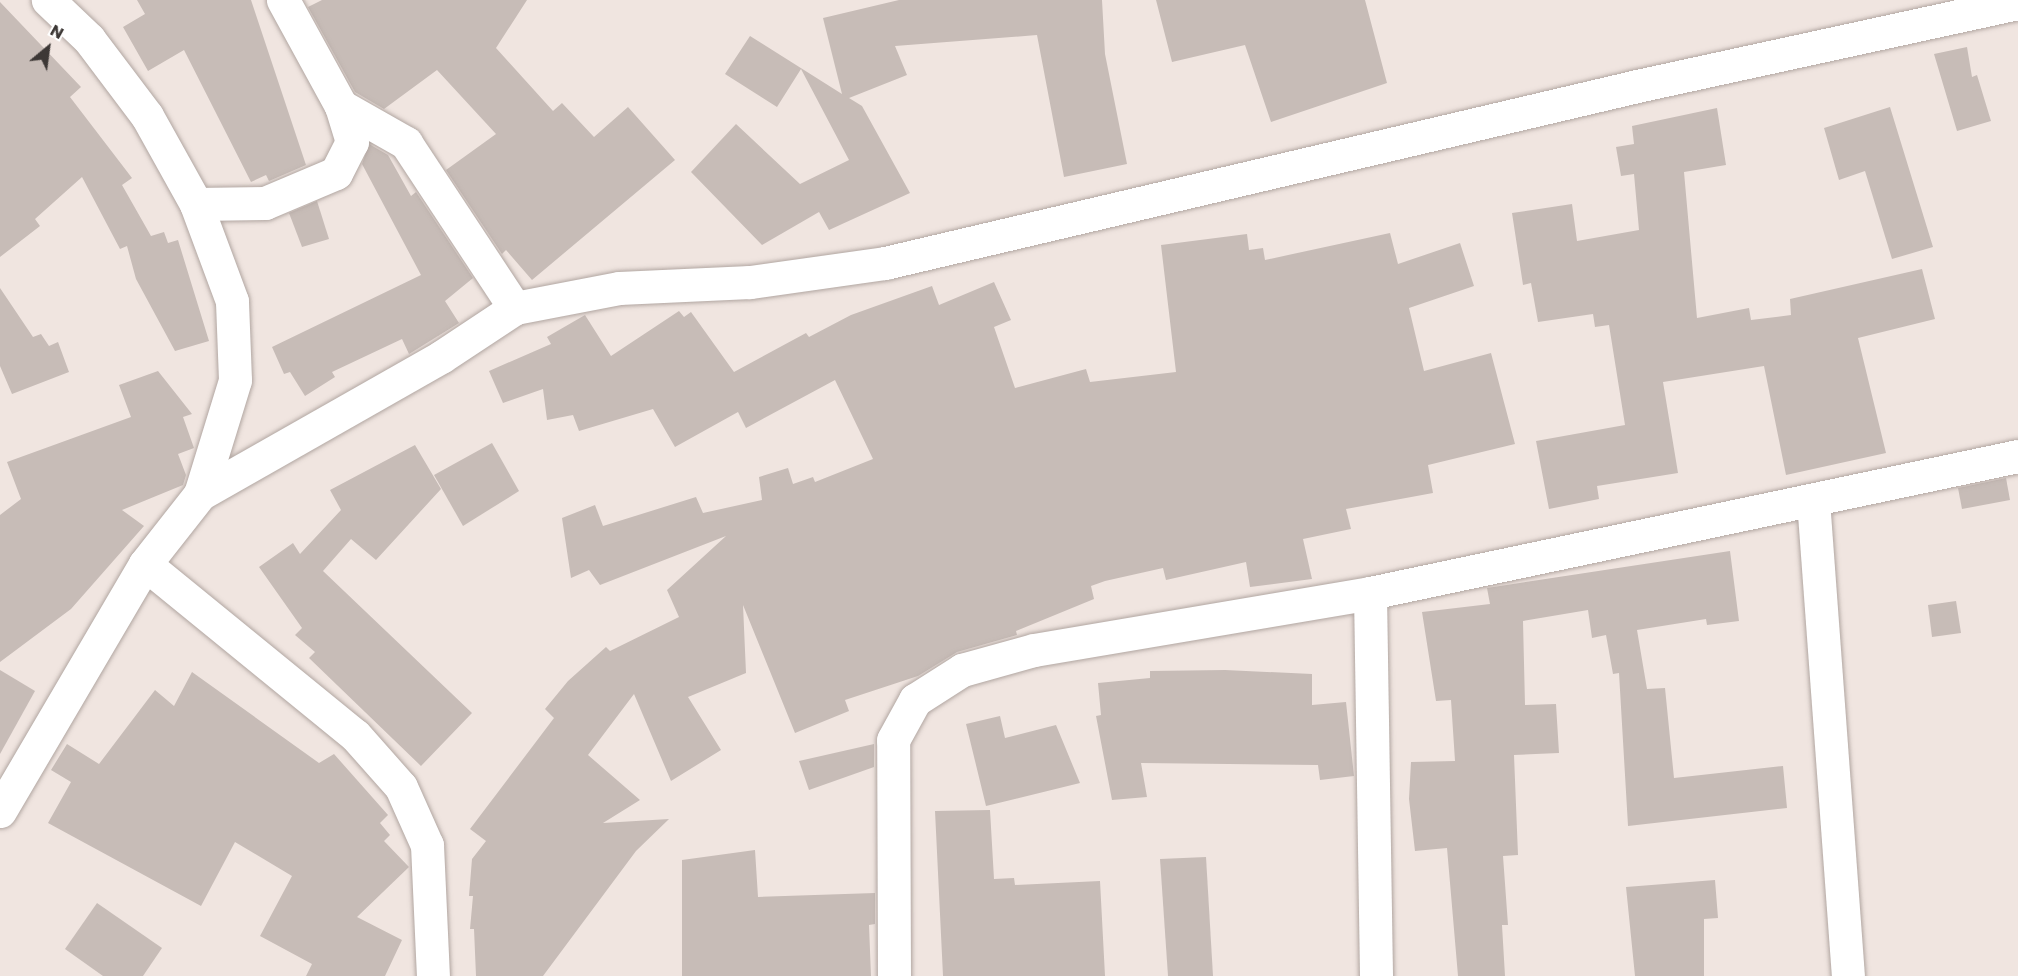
<!DOCTYPE html>
<style>
body{margin:0}
#map{position:relative;width:2018px;height:976px;overflow:hidden;background:#f0e5e0;font-family:Poppins,sans-serif}
div>[style]{position:absolute}
.building>*{inset:0;background:#c7bcb7}
.roads{filter:drop-shadow(0 0 2px #b1a6a1) drop-shadow(0 0 2px #b1a6a1)}
.street>*{height:33px;margin:-16.5px;padding:0 16.5px;transform-origin:16.5px;border-radius:16.5px;background:#fff}
span{translate:-50% -50%;white-space:nowrap;text-align:center;line-height:1.15;-webkit-text-stroke:4.5px #fff;paint-order:stroke}
.north{position:absolute;left:18px;top:18px;width:60px;height:60px;-webkit-text-stroke:4px #fff;paint-order:stroke;rotate:29deg;font-size:16px;font-weight:700;line-height:24px;text-align:center;color:#3d3836}
.north::after{content:'';display:block;margin:auto;width:21px;height:27px;background:#3d3836;clip-path:polygon(50% 0,100% 100%,50% 72%,0 100%)}
</style>
<div id="map">
<div class="building">
<i style="clip-path:polygon(137px 0,251px 0,306px 165px,269px 181px,266px 175px,251px 182px,184px 50px,148px 71px,123px 27px,145px 14px)"></i>
<i style="clip-path:polygon(322px 0,527px 0,496px 48px,553px 111px,562px 103px,594px 137px,628px 107px,675px 160px,532px 280px,506px 250px,502px 254px,446px 170px,496px 134px,437px 70px,384px 109px,355px 92px,308px 7px)"></i>
<i style="clip-path:polygon(899px 0,1102px 0,1105px 54px,1127px 164px,1064px 177px,1037px 35px,895px 46px,907px 75px,849px 98px,862px 106px,910px 193px,829px 230px,819px 212px,762px 245px,691px 172px,736px 124px,800px 184px,849px 160px,801px 69px,777px 107px,725px 74px,750px 36px,842px 94px,823px 18px)"></i>
<i style="clip-path:polygon(1156px 0,1365px 0,1387px 83px,1271px 122px,1245px 45px,1172px 62px)"></i>
<i style="clip-path:polygon(0 2px,81px 87px,70px 97px,132px 178px,122px 185px,151px 236px,164px 232px,168px 243px,178px 240px,209px 341px,175px 351px,136px 279px,127px 246px,120px 249px,82px 177px,35px 219px,40px 226px,0 257px)"></i>
<i style="clip-path:polygon(1967px 47px,1972px 77px,1977px 75px,1991px 121px,1957px 131px,1934px 54px)"></i>
<i style="clip-path:polygon(1890px 107px,1933px 247px,1892px 259px,1865px 171px,1839px 180px,1824px 128px)"></i>
<i style="clip-path:polygon(1717px 108px,1726px 165px,1684px 172px,1697px 318px,1749px 308px,1751px 320px,1791px 315px,1790px 299px,1922px 269px,1935px 319px,1858px 338px,1886px 453px,1786px 475px,1764px 366px,1663px 382px,1678px 473px,1597px 486px,1599px 499px,1549px 509px,1536px 441px,1625px 425px,1609px 325px,1595px 327px,1593px 314px,1538px 322px,1531px 283px,1523px 285px,1512px 213px,1572px 204px,1577px 241px,1639px 230px,1634px 174px,1621px 176px,1616px 147px,1634px 144px,1632px 126px)"></i>
<i style="clip-path:polygon(369px 144px,388px 155px,411px 196px,416px 192px,473px 278px,445px 301px,459px 323px,409px 354px,402px 339px,332px 372px,335px 377px,305px 396px,290px 372px,284px 374px,272px 347px,421px 275px,362px 164px)"></i>
<i style="clip-path:polygon(317px 201px,329px 239px,302px 247px,289px 213px)"></i>
<i style="clip-path:polygon(1390px 233px,1398px 264px,1460px 243px,1474px 286px,1409px 308px,1424px 371px,1491px 353px,1515px 444px,1428px 465px,1433px 493px,1346px 509px,1351px 529px,1303px 539px,1312px 579px,1250px 587px,1246px 562px,1166px 580px,1163px 568px,1105px 581px,1091px 586px,1094px 599px,1016px 631px,1017px 635px,957px 652px,918px 676px,845px 700px,849px 711px,795px 733px,743px 605px,746px 673px,688px 697px,721px 750px,671px 781px,634px 694px,588px 755px,640px 800px,603px 823px,669px 819px,636px 851px,543px 976px,476px 976px,474px 929px,470px 929px,473px 896px,469px 896px,472px 859px,486px 841px,470px 829px,554px 718px,545px 709px,568px 681px,606px 647px,610px 651px,679px 617px,667px 590px,726px 536px,600px 585px,589px 570px,571px 578px,562px 518px,595px 505px,603px 526px,696px 497px,703px 513px,762px 500px,759px 477px,788px 468px,793px 484px,813px 477px,815px 482px,873px 459px,835px 380px,746px 428px,738px 412px,675px 447px,653px 409px,579px 431px,573px 415px,547px 420px,543px 389px,503px 403px,489px 371px,551px 344px,547px 337px,585px 315px,611px 356px,679px 311px,684px 317px,691px 312px,734px 372px,806px 333px,809px 337px,851px 315px,932px 286px,939px 305px,994px 282px,1011px 320px,994px 327px,1015px 388px,1086px 369px,1090px 382px,1176px 372px,1161px 245px,1247px 234px,1249px 250px,1263px 248px,1265px 260px)"></i>
<i style="clip-path:polygon(0 288px,33px 337px,41px 334px,49px 346px,58px 342px,69px 372px,12px 394px,0 366px)"></i>
<i style="clip-path:polygon(158px 371px,192px 414px,183px 417px,194px 448px,178px 454px,186px 475px,183px 485px,122px 510px,144px 526px,71px 609px,0 662px,0 515px,21px 499px,7px 462px,131px 417px,119px 385px)"></i>
<i style="clip-path:polygon(492px 443px,519px 491px,463px 526px,434px 475px)"></i>
<i style="clip-path:polygon(415px 445px,441px 489px,376px 560px,351px 539px,323px 571px,472px 713px,421px 766px,309px 658px,315px 652px,295px 635px,302px 628px,259px 567px,293px 543px,300px 554px,341px 510px,330px 490px)"></i>
<i style="clip-path:polygon(2006px 478px,2010px 500px,1962px 509px,1958px 488px)"></i>
<i style="clip-path:polygon(1730px 551px,1739px 621px,1707px 625px,1706px 619px,1637px 630px,1647px 689px,1665px 688px,1674px 778px,1783px 766px,1787px 808px,1628px 826px,1619px 673px,1613px 674px,1606px 635px,1592px 638px,1588px 610px,1523px 621px,1525px 705px,1556px 704px,1559px 753px,1514px 755px,1518px 855px,1503px 856px,1508px 925px,1502px 925px,1505px 976px,1458px 976px,1447px 848px,1415px 851px,1409px 799px,1411px 762px,1455px 761px,1451px 700px,1436px 701px,1422px 612px,1490px 604px,1487px 588px)"></i>
<i style="clip-path:polygon(1956px 601px,1961px 633px,1932px 637px,1928px 605px)"></i>
<i style="clip-path:polygon(0 670px,35px 691px,0 754px)"></i>
<i style="clip-path:polygon(1225px 670px,1312px 674px,1312px 705px,1346px 702px,1354px 776px,1320px 780px,1318px 765px,1141px 763px,1147px 797px,1112px 800px,1096px 716px,1101px 715px,1098px 683px,1150px 678px,1150px 671px)"></i>
<i style="clip-path:polygon(192px 672px,319px 763px,334px 754px,388px 815px,380px 823px,390px 835px,384px 841px,409px 867px,357px 917px,402px 940px,385px 976px,306px 976px,312px 964px,260px 936px,292px 876px,235px 842px,201px 906px,48px 823px,71px 782px,51px 770px,67px 744px,99px 764px,155px 690px,174px 706px)"></i>
<i style="clip-path:polygon(1000px 716px,1005px 738px,1056px 725px,1080px 783px,986px 806px,966px 724px)"></i>
<i style="clip-path:polygon(874px 744px,874px 767px,809px 790px,799px 761px)"></i>
<i style="clip-path:polygon(990px 810px,994px 879px,1014px 878px,1015px 885px,1100px 881px,1105px 976px,943px 976px,935px 811px)"></i>
<i style="clip-path:polygon(755px 850px,758px 897px,875px 893px,875px 924px,869px 925px,871px 976px,682px 976px,682px 860px)"></i>
<i style="clip-path:polygon(1206px 857px,1213px 976px,1168px 976px,1160px 859px)"></i>
<i style="clip-path:polygon(1715px 880px,1718px 918px,1704px 919px,1704px 976px,1635px 976px,1626px 887px)"></i>
<i style="clip-path:polygon(97px 903px,162px 948px,143px 976px,103px 976px,65px 949px)"></i>
</div>
<div class="roads">
<div class="street">
<i style="left:341px;top:106px;width:75px;rotate:29.6deg"></i>
<i style="left:406px;top:143px;width:198px;rotate:56.6deg"></i>
<i style="left:196px;top:204px;width:69px;rotate:-0.8deg"></i>
<i style="left:265px;top:203px;width:77px;rotate:-22.9deg"></i>
<i style="left:336px;top:173px;width:35px;rotate:-63deg"></i>
<i style="left:352px;top:142px;width:38px;rotate:-107deg"></i>
<i style="left:341px;top:106px;width:121px;rotate:-118.7deg"></i>
<i style="left:200px;top:494px;width:277px;rotate:-29.6deg"></i>
<i style="left:441px;top:357px;width:89px;rotate:-33.5deg"></i>
<i style="left:515px;top:308px;width:106px;rotate:-10.9deg"></i>
<i style="left:619px;top:288px;width:131px;rotate:-2.6deg"></i>
<i style="left:750px;top:282px;width:136px;rotate:-8deg"></i>
<i style="left:885px;top:263px;width:773px;rotate:-13.24deg"></i>
<i style="left:1637px;top:86px;width:390px;rotate:-12.3deg"></i>
<i style="left:1813px;top:500px;width:477px;rotate:85.8deg"></i>
<i style="left:145px;top:564px;width:271px;rotate:39.2deg"></i>
<i style="left:355px;top:735px;width:69px;rotate:48.5deg"></i>
<i style="left:401px;top:787px;width:64px;rotate:65.9deg"></i>
<i style="left:427px;top:845px;width:131px;rotate:87.4deg"></i>
<i style="left:1370px;top:593px;width:383px;rotate:89.1deg"></i>
<i style="left:0;top:811px;width:286px;rotate:-59.6deg"></i>
<i style="left:145px;top:564px;width:89px;rotate:-51.8deg"></i>
<i style="left:200px;top:494px;width:119px;rotate:-72.9deg"></i>
<i style="left:235px;top:380px;width:79px;rotate:-92.2deg"></i>
<i style="left:232px;top:301px;width:103px;rotate:-110.4deg"></i>
<i style="left:196px;top:204px;width:101px;rotate:-119.1deg"></i>
<i style="left:147px;top:116px;width:96px;rotate:-127deg"></i>
<i style="left:89px;top:39px;width:57px;rotate:-136.4deg"></i>
<i style="left:894px;top:976px;width:236px;rotate:-90.2deg"></i>
<i style="left:893px;top:740px;width:46px;rotate:-61.2deg"></i>
<i style="left:915px;top:700px;width:56px;rotate:-32.6deg"></i>
<i style="left:962px;top:670px;width:75px;rotate:-15.5deg"></i>
<i style="left:1034px;top:650px;width:341px;rotate:-9.6deg"></i>
<i style="left:1370px;top:593px;width:662px;rotate:-11.94deg"></i>
</div>
</div>
<div class="north">N</div>
</div>
